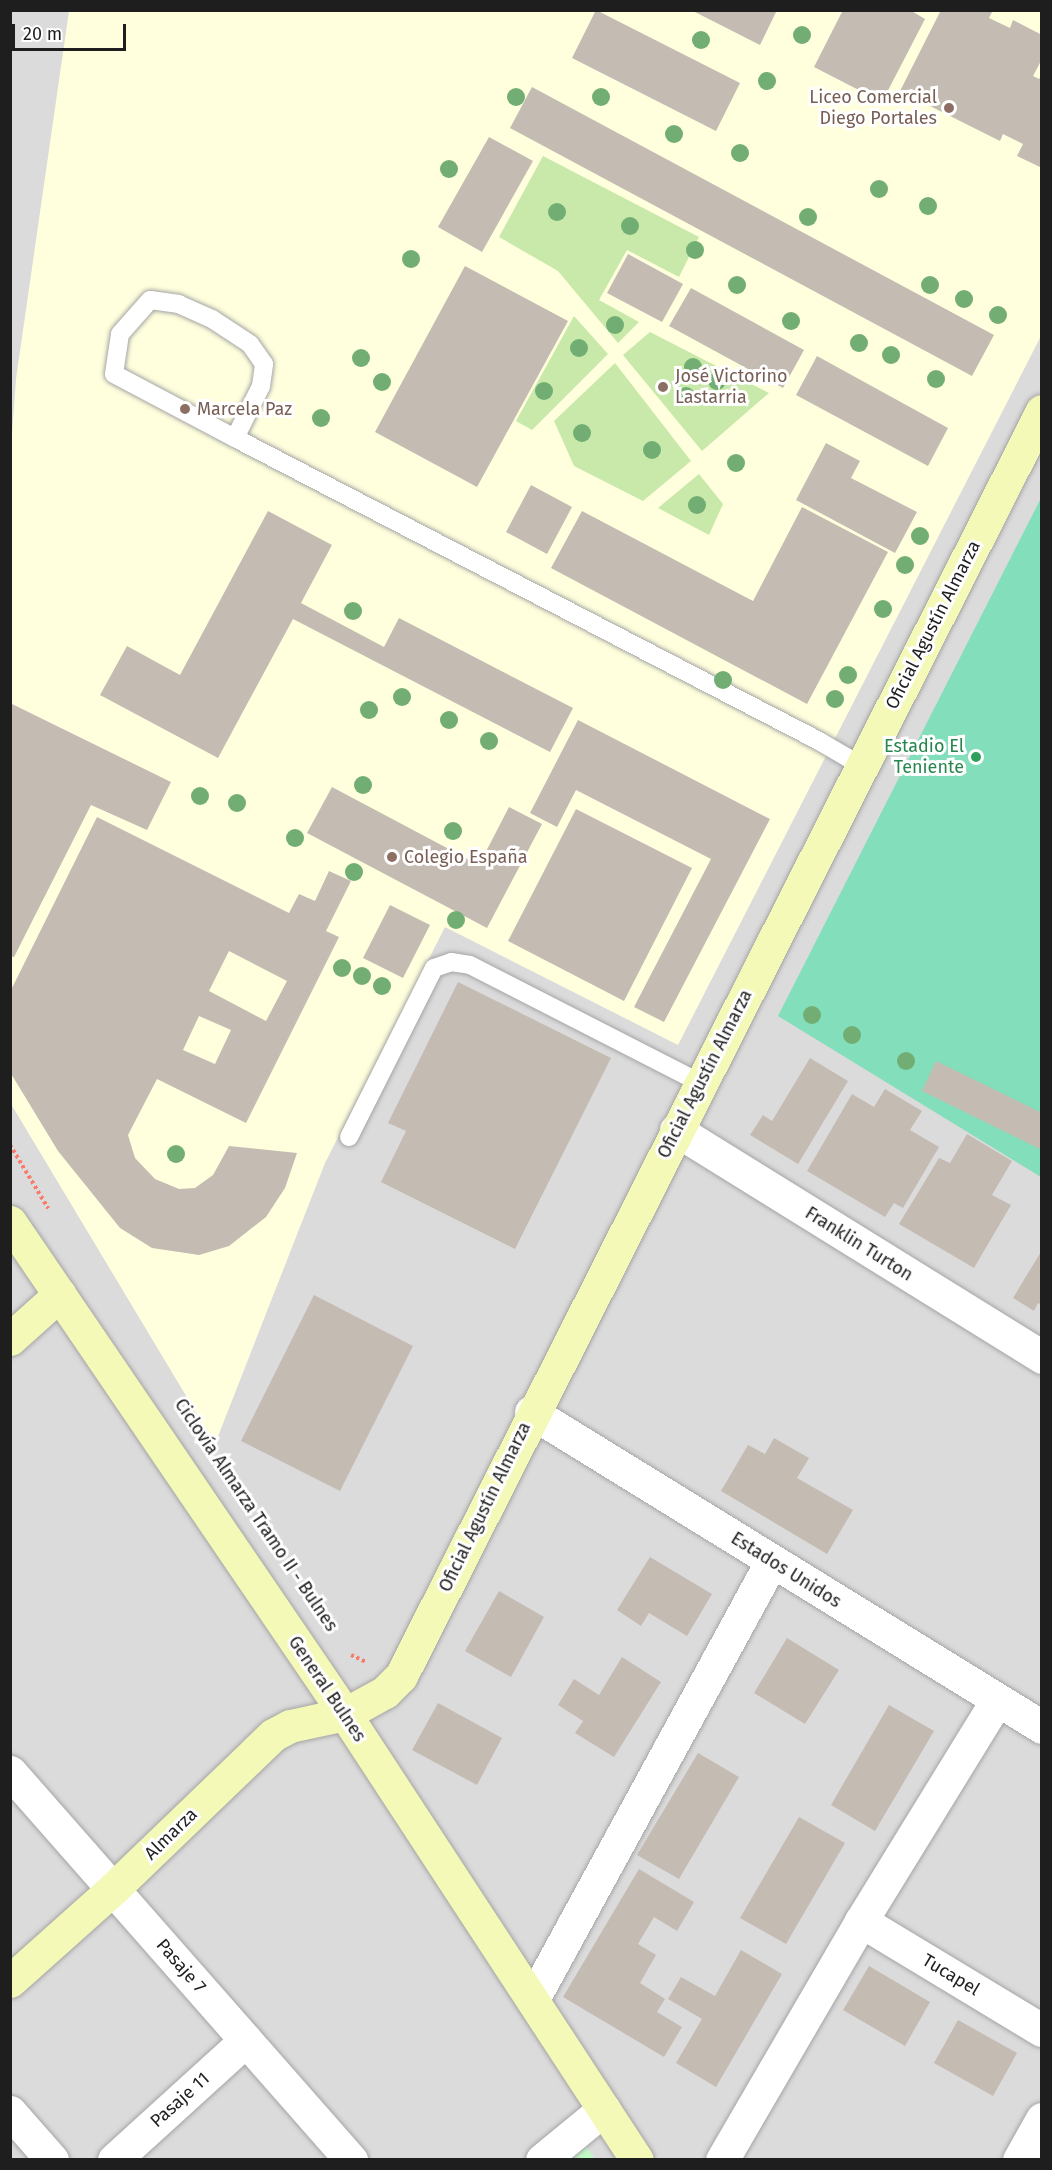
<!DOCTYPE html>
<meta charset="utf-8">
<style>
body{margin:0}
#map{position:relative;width:1052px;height:2170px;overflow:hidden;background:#efebe4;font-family:"Fira Sans",sans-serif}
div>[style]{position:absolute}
.residential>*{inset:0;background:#dcdbdb}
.education>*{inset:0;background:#ffd}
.grass>*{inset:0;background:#c8e9aa}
.park>*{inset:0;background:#c1f9c6}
.pitch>*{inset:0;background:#82debb}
.building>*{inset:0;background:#c4bbb3}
.path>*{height:4px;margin-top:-2px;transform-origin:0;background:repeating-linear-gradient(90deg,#f97b6b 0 3px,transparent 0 6px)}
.roads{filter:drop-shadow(0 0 2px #a5a5a5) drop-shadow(0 0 2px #a5a5a5)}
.lane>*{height:18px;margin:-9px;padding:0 9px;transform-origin:9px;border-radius:9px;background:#fff}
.street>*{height:33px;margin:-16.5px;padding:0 16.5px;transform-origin:16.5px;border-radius:16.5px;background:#fff}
.secondary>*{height:33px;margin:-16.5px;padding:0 16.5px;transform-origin:16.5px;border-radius:16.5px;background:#f5f9b8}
.trees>*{width:18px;height:18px;margin:-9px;border-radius:50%;background:#72ae73}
.dots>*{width:16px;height:16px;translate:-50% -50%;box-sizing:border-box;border:3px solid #fff;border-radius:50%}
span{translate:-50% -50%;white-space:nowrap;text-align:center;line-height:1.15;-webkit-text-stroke:6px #fff;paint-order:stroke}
.education-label{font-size:18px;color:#785e54}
.right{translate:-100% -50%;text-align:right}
.left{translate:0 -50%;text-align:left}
.street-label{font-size:18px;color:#1e1e1e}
.leisure-label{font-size:18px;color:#27864d}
.frame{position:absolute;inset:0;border:12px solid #1e1e1e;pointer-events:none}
.scale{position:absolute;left:12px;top:24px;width:114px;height:27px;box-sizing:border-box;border:3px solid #1e1e1e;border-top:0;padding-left:8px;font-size:18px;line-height:21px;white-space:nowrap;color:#1e1e1e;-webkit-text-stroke:4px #fff;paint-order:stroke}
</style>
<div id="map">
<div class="residential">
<i style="clip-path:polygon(11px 11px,1041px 11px,1041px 2159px,11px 2159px)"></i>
</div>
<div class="education">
<i style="clip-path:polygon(69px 11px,1041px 11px,1041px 336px,678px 1045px,445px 927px,325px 1163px,215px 1444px,11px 1104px,11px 448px,16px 379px)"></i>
</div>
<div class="grass">
<i style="clip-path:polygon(543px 156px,699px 237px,679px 277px,627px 250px,599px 300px,639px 322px,618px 343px,558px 271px,499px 237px)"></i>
<i style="clip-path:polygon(574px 316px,608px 354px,532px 430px,516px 421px)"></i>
<i style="clip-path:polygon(650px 332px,769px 393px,702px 451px,623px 355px)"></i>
<i style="clip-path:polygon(615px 363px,691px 461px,643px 501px,574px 466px,554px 421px)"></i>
<i style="clip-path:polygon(699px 474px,723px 504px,709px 535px,658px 508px)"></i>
</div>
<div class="park">
<i style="clip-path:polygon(573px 2128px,595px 2159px,526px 2160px)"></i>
</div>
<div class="pitch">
<i style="clip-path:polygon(1041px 498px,1041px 1177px,778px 1016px)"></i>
</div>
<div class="building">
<i style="clip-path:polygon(596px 10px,740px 83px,716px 131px,572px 58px)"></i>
<i style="clip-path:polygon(691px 10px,777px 10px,760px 45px)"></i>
<i style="clip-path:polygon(843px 10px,910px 10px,925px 19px,882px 102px,814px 67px)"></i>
<i style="clip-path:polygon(941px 10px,993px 10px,989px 18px,1010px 28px,1013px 20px,1042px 35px,1042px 59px,1033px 76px,1039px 79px,1042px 74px,1042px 168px,1017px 156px,1023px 144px,1003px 134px,1000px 141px,900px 91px)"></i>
<i style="clip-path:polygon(532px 87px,994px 335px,972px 376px,510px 128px)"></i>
<i style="clip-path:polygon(489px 137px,533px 161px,482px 252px,438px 227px)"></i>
<i style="clip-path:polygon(628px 254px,683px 284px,662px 322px,607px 293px)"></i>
<i style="clip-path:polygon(465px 266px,568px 321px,477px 487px,375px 432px)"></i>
<i style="clip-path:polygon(691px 288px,804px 350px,783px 388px,669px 326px)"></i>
<i style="clip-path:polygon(817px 356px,948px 428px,928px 466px,796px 395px)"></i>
<i style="clip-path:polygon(826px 443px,860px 461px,851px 478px,917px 512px,895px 553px,796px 500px)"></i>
<i style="clip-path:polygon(531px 485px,572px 507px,547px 554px,506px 532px)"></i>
<i style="clip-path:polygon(802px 507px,888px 552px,807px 704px,551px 568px,582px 511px,753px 601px)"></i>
<i style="clip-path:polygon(268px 511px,332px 545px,301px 603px,384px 647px,399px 618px,573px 708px,550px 752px,293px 619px,218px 758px,100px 695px,127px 646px,180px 675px)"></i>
<i style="clip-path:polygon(10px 703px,171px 782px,147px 830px,91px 805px,14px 957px,10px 956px)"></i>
<i style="clip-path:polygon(578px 720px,770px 819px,664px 1022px,634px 1007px,711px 859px,576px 790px,557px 827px,530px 813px)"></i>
<i style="clip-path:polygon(332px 787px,479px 865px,509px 807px,542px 824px,487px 928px,307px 833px)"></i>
<i style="clip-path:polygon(576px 809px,692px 868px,624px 1001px,508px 941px)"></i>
<i style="clip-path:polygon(evenodd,97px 817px,289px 913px,299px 894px,315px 901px,329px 871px,351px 881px,326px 931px,339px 937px,246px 1123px,157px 1079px,128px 1135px,135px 1158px,155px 1179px,179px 1189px,195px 1188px,213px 1175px,229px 1146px,297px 1153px,285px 1188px,266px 1217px,229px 1246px,199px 1255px,152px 1248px,120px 1228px,58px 1151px,10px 1072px,10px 992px,97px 817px,229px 951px,287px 981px,266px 1021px,209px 991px,229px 951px,97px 817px,199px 1016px,231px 1030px,215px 1064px,183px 1050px,199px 1016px)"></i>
<i style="clip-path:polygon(390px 905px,430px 925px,403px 978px,363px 958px)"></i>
<i style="clip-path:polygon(458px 982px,611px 1058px,515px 1249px,381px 1182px,406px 1131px,388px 1123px)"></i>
<i style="clip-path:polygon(810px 1058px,848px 1081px,798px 1164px,750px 1135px,763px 1115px,772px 1121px)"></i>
<i style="clip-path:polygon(936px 1061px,1042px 1113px,1042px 1150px,922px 1091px)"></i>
<i style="clip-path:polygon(885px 1089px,922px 1111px,910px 1130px,939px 1147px,903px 1208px,894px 1203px,885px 1217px,807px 1171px,852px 1094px,874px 1107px)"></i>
<i style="clip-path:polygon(967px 1134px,1012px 1161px,992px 1195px,1011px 1205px,974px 1268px,899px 1224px,939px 1158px,950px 1163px)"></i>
<i style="clip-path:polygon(1042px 1250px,1042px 1305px,1038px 1303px,1034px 1311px,1013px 1298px)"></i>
<i style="clip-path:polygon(314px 1295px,413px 1346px,340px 1491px,241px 1441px)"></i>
<i style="clip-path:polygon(774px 1438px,809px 1458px,797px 1478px,853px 1510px,827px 1554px,721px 1491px,748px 1445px,765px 1454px)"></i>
<i style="clip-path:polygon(650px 1557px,712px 1594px,687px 1636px,649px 1613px,641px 1626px,617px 1610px)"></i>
<i style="clip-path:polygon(499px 1591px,544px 1617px,511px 1677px,465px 1651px)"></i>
<i style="clip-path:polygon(787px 1638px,839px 1670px,805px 1724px,754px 1693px)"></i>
<i style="clip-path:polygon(622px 1657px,661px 1682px,614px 1757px,575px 1733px,583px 1721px,558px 1705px,574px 1679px,599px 1695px)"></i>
<i style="clip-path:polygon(438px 1703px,502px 1738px,477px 1785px,412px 1750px)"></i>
<i style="clip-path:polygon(889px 1705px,934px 1731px,875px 1831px,831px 1805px)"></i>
<i style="clip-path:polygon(698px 1753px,739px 1777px,679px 1879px,637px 1855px)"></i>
<i style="clip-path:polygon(799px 1817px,845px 1843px,786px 1944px,740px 1918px)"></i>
<i style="clip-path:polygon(639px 1869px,694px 1902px,677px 1931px,654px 1917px,638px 1944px,656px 1955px,640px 1983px,665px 1999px,657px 2012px,682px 2027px,664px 2057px,563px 1997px)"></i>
<i style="clip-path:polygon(741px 1950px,782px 1974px,716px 2087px,676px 2063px,702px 2019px,668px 1999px,681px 1977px,715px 1996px)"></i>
<i style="clip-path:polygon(869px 1966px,930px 2002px,905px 2046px,843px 2010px)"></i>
<i style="clip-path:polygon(958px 2020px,1017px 2053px,993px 2096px,934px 2063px)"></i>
</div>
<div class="path">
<i style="left:10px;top:1145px;width:74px;rotate:58.9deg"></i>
<i style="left:351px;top:1655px;width:17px;rotate:25deg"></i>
</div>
<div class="roads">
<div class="lane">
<i style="left:235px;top:438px;width:58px;rotate:-63.4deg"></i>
<i style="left:261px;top:386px;width:22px;rotate:-82deg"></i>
<i style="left:264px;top:364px;width:24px;rotate:-125deg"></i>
<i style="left:250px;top:344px;width:45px;rotate:-146.7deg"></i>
<i style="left:212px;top:319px;width:36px;rotate:-156deg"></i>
<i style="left:179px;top:304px;width:29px;rotate:-172deg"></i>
<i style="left:150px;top:300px;width:45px;rotate:131.4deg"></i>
<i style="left:120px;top:334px;width:40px;rotate:98.5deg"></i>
<i style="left:114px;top:374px;width:137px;rotate:27.9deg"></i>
<i style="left:235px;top:438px;width:658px;rotate:27.42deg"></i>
<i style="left:819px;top:741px;width:50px;rotate:30.2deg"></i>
<i style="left:349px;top:1137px;width:189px;rotate:-63.3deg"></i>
<i style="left:434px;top:968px;width:18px;rotate:-19deg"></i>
<i style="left:451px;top:962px;width:19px;rotate:9deg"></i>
<i style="left:470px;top:965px;width:259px;rotate:27.1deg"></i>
</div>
<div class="street">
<i style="left:676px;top:1130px;width:431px;rotate:31.8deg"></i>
<i style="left:531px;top:1412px;width:600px;rotate:31.65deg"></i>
<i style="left:10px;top:1772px;width:517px;rotate:48.69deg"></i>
<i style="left:861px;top:1921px;width:211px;rotate:31.1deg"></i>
<i style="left:533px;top:1999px;width:499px;rotate:-61.4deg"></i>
<i style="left:10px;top:2112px;width:64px;rotate:48.8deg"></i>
<i style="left:114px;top:2160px;width:178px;rotate:-42.3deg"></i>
<i style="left:542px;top:2160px;width:80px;rotate:-39.4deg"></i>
<i style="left:722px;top:2160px;width:276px;rotate:-59.8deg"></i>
<i style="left:861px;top:1921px;width:259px;rotate:-58.4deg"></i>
<i style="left:1019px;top:2160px;width:47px;rotate:-60.7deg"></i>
</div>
<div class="secondary">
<i style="left:10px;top:1222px;width:595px;rotate:55.75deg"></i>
<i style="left:345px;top:1714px;width:533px;rotate:56.79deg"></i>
<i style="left:10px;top:1339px;width:67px;rotate:-42deg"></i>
<i style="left:10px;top:1981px;width:140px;rotate:-41.8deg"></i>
<i style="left:114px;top:1888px;width:221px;rotate:-43.9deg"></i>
<i style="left:273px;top:1735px;width:19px;rotate:-28deg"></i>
<i style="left:290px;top:1726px;width:56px;rotate:-12.3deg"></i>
<i style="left:345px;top:1714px;width:46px;rotate:-28.8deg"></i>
<i style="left:385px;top:1692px;width:23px;rotate:-45deg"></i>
<i style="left:401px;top:1676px;width:1418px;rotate:-63.13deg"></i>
</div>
</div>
<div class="trees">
<i style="left:802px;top:35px"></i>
<i style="left:701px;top:40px"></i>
<i style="left:767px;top:81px"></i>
<i style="left:516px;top:97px"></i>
<i style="left:601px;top:97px"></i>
<i style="left:674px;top:134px"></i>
<i style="left:740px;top:153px"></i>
<i style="left:449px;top:169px"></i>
<i style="left:879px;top:189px"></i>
<i style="left:928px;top:206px"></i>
<i style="left:557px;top:212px"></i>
<i style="left:808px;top:217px"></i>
<i style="left:630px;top:226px"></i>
<i style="left:695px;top:250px"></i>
<i style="left:411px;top:259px"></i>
<i style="left:737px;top:285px"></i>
<i style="left:930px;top:285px"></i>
<i style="left:964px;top:299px"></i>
<i style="left:998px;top:315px"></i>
<i style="left:791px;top:321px"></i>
<i style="left:615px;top:325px"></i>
<i style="left:859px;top:343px"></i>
<i style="left:579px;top:348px"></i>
<i style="left:891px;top:355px"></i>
<i style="left:361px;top:358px"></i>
<i style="left:693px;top:367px"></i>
<i style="left:936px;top:379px"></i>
<i style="left:717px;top:381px"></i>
<i style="left:382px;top:382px"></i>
<i style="left:544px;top:391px"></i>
<i style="left:686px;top:396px"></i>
<i style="left:321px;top:418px"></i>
<i style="left:582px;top:433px"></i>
<i style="left:652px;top:450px"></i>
<i style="left:736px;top:463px"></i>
<i style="left:697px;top:505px"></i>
<i style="left:920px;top:536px"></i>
<i style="left:905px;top:565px"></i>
<i style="left:883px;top:609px"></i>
<i style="left:353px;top:611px"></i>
<i style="left:848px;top:675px"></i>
<i style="left:723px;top:680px"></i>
<i style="left:402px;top:697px"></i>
<i style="left:835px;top:699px"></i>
<i style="left:369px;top:710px"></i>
<i style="left:449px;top:720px"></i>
<i style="left:489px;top:741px"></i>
<i style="left:363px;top:785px"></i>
<i style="left:200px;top:796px"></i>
<i style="left:237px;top:803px"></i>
<i style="left:453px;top:831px"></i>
<i style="left:295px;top:838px"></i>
<i style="left:354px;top:872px"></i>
<i style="left:456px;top:920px"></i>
<i style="left:342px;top:968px"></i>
<i style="left:362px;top:976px"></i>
<i style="left:382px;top:986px"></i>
<i style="left:812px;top:1015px"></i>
<i style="left:852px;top:1035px"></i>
<i style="left:906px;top:1061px"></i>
<i style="left:176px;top:1154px"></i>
</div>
<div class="dots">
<i style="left:949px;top:108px;background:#8d6e63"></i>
<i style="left:663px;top:387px;background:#8d6e63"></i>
<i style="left:185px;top:409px;background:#8d6e63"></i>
<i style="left:976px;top:757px;background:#2e9e5b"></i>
<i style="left:392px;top:857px;background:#8d6e63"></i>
</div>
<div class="education-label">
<span class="right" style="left:937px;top:108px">Liceo Comercial<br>Diego Portales</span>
<span class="left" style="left:675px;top:387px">José Victorino<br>Lastarria</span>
<span class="left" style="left:197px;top:409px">Marcela Paz</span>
<span class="left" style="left:404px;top:857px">Colegio España</span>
</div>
<div class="street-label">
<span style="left:933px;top:625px;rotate:-63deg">Oficial Agustín Almarza</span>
<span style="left:705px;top:1074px;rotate:-63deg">Oficial Agustín Almarza</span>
<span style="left:859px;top:1244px;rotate:32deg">Franklin Turton</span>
<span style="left:485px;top:1507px;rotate:-64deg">Oficial Agustín Almarza</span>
<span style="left:256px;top:1515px;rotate:56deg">Ciclovía Almarza Tramo II - Bulnes</span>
<span style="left:786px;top:1570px;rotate:32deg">Estados Unidos</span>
<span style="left:327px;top:1689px;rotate:56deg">General Bulnes</span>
<span style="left:171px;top:1834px;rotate:-44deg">Almarza</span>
<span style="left:181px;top:1966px;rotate:49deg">Pasaje 7</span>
<span style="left:951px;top:1975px;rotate:31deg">Tucapel</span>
<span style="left:180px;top:2100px;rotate:-42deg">Pasaje 11</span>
</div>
<div class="leisure-label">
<span class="right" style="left:964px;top:757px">Estadio El<br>Teniente</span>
</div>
<div class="frame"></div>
<div class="scale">20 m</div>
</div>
